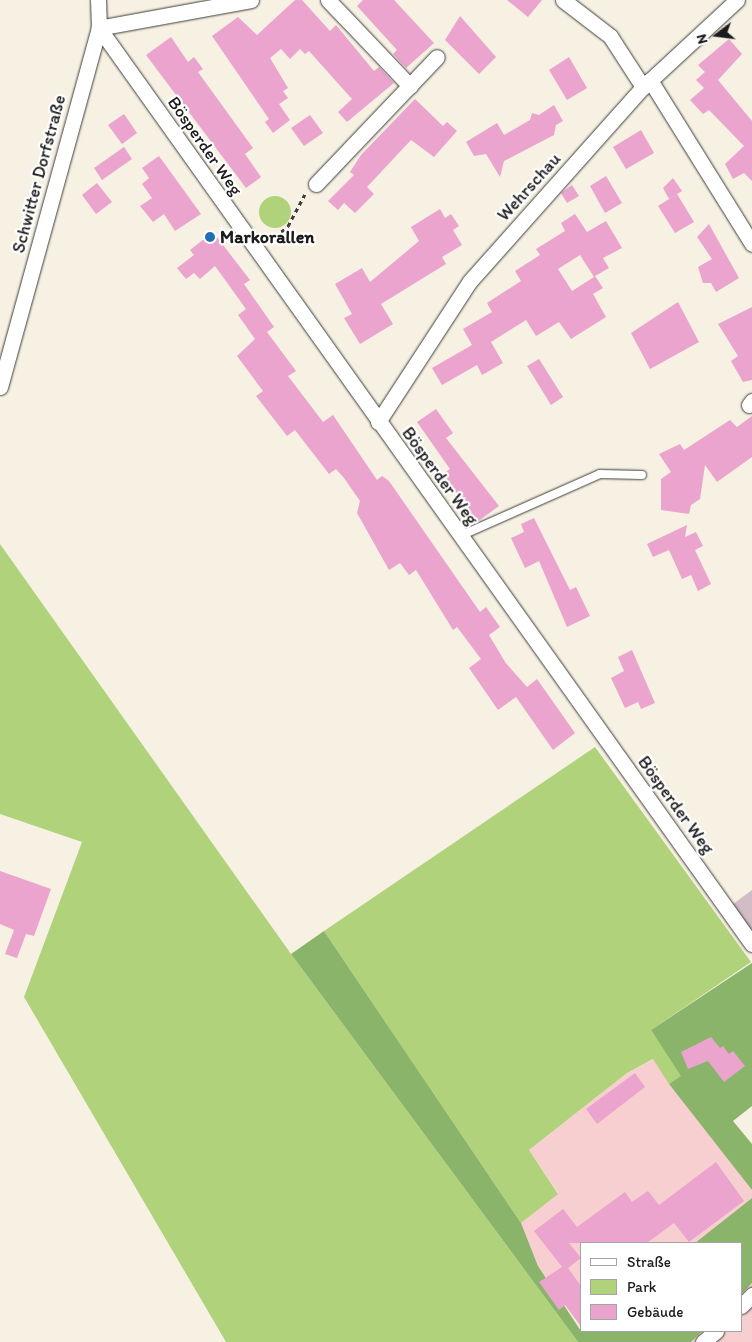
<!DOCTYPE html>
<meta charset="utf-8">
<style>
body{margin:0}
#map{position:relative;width:752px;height:1342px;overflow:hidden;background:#f6f1e2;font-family:Itim,sans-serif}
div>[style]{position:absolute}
.built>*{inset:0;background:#f7cfd1}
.industrial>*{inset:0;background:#d2bdc6}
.green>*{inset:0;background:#afd27b}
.round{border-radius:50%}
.forest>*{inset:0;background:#8bb46b}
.building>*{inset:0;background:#eaa4ce}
.path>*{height:3px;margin-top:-1.5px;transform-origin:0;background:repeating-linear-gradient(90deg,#3d3c3a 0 4px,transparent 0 8px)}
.roads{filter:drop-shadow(0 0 1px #3d3c3a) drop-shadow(0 0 1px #3d3c3a)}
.lane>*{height:8px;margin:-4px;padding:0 4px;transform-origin:4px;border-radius:4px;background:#fff}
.street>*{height:15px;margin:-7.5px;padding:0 7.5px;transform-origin:7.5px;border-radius:7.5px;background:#fff}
.dots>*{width:14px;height:14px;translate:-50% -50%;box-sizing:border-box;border:2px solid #fff;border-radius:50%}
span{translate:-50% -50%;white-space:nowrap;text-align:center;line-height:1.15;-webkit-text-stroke:4.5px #fff;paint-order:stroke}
.street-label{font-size:18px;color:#1c1c1c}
.poi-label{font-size:18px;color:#1c1c1c;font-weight:700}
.left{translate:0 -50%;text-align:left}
.legend{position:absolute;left:580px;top:1242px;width:162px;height:90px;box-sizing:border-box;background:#fff;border:1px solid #a4a4a4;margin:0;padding:6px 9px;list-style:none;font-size:15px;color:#1c1c1c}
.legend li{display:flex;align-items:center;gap:10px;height:25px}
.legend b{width:25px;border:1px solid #a4a4a4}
.north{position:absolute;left:692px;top:10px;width:50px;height:50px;-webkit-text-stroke:4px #fff;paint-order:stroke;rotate:255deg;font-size:14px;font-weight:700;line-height:20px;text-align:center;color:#1c1c1c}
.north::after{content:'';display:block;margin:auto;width:18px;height:22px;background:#1c1c1c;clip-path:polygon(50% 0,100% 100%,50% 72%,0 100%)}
</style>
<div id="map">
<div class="built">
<i style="clip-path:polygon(654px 1059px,752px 1190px,752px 1198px,695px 1243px,581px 1243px,581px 1328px,538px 1266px,521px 1223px,558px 1193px,529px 1150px,627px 1073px)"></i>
<i style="clip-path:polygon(752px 1283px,752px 1342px,691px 1342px,702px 1331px,741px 1331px,741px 1294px)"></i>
</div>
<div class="industrial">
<i style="clip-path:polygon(752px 890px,752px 931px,733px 904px)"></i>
</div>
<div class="green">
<i class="round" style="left:259px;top:196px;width:32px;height:32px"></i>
<i style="clip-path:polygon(0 544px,291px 954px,578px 1342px,226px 1342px,24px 997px,82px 842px,0 814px)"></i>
<i style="clip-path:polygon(595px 747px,751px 962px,651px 1030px,682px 1076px,669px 1084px,653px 1059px,627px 1073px,529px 1150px,558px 1194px,521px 1223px,324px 931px)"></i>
</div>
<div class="forest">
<i style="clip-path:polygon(324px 931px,521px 1223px,538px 1266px,581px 1331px,702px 1331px,691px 1342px,578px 1342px,291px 954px)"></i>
<i style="clip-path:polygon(752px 963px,752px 1106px,733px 1121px,752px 1144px,752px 1190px,669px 1084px,681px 1076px,651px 1030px)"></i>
<i style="clip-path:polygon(752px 1198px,752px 1283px,741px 1294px,741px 1243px,695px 1243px)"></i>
</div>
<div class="building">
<i style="clip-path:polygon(295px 0,302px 0,330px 31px,336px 25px,374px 71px,379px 67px,394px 83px,347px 122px,338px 112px,352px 99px,309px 51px,305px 54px,300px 49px,290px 59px,281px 49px,270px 58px,288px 88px,283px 91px,288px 98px,279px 104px,290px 120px,273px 133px,265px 122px,269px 119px,212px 36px,238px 17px,257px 35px)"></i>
<i style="clip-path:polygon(363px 0,394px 0,434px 43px,406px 68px,393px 54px,397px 50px,357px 6px)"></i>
<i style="clip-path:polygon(507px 0,542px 0,528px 17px)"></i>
<i style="clip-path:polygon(460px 16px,496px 57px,479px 74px,445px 40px)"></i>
<i style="clip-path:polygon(171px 37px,188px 62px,194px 57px,203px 69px,198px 72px,253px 148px,245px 154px,261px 177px,246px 188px,146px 55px)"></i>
<i style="clip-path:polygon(729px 39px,742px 54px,718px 80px,752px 121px,752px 181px,744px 173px,733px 179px,725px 164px,744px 146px,709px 110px,703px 114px,690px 100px,704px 88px,696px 80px,705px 72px,698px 65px)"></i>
<i style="clip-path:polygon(569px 57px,587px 88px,567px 100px,549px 70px)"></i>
<i style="clip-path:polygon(415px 99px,443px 126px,447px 122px,457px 131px,434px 157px,411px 140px,367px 187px,374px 194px,355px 213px,344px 203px,338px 210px,328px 201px,354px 175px,350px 172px,361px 155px)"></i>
<i style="clip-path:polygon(554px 105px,563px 121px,556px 125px,554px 135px,504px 161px,500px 177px,486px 154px,474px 156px,466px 142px,497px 123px,504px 135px,530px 120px,532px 113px,539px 115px)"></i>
<i style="clip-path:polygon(124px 114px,137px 133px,122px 144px,108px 125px)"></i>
<i style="clip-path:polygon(310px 115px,323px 133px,304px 146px,291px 128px)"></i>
<i style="clip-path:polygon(641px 130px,654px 153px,626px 169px,613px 147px)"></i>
<i style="clip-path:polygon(124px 147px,132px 159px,102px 180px,94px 168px)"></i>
<i style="clip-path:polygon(159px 156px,201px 214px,175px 231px,164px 214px,153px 222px,140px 206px,152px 198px,142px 184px,149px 178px,142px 168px)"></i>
<i style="clip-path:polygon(606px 176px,622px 203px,605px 213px,590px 186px)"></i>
<i style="clip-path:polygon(673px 178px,682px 191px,669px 199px,663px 188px)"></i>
<i style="clip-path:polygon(97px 183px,112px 202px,96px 214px,82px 195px)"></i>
<i style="clip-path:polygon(572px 185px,579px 196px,567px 203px,561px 193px)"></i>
<i style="clip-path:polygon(677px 194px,694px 222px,675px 233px,658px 206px)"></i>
<i style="clip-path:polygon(440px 209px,445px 218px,451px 214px,459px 226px,453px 230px,462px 245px,442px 257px,446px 264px,381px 304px,393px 324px,360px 344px,344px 318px,352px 314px,335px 284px,362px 268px,370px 282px,419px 241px,411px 227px)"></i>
<i style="clip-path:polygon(evenodd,575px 214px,587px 232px,606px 221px,622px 248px,603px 258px,609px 268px,595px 276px,603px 288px,593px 294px,606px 317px,571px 339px,559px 322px,536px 336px,526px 320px,491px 342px,503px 363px,482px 375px,477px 365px,442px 385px,432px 368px,472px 345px,463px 329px,492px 312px,487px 303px,521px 281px,515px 271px,540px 255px,536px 249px,565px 231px,561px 223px,575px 214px,580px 255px,594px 277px,572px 291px,558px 269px,580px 255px)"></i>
<i style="clip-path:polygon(709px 224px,739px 278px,716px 292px,711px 283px,703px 283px,698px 267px,712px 259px,697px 237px)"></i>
<i style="clip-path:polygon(213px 232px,250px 280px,244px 284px,274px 327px,267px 332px,296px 371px,288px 376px,323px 422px,333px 415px,377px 480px,382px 476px,389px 481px,480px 612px,486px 607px,500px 627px,489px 635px,505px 662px,527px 687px,537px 679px,575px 733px,553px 750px,516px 697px,498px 710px,469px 668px,481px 659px,457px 627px,453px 630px,416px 570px,409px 575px,400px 563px,389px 570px,357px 513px,360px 501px,344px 478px,336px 469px,329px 474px,295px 430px,287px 436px,256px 396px,263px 391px,237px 356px,255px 339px,238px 315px,246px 309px,215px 266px,200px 279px,194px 273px,186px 279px,177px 268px,194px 255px,190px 250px)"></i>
<i style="clip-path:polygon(678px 302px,699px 342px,650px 369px,631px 333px)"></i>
<i style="clip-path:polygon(752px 307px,752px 380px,743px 382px,731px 361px,738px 356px,718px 324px)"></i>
<i style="clip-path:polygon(539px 359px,563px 397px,551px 405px,527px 366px)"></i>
<i style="clip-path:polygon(436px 409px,453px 433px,446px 438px,499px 506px,477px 522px,443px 474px,450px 469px,417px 422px)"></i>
<i style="clip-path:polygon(752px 416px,752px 457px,717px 482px,705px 465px,700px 499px,691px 505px,689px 514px,661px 510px,661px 479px,671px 472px,659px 454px,680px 444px,684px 450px,730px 420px,737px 427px)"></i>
<i style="clip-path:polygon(534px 518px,570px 590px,576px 587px,590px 616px,567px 627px,539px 561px,525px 568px,511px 538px,524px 532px,521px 524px)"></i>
<i style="clip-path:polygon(687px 525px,685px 537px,696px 532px,703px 546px,695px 550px,711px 584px,698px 591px,691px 575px,682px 579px,669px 550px,653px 557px,647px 544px)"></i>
<i style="clip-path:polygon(632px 650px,655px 703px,641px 709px,638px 702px,625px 708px,611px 678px,624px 671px,618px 657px)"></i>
<i style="clip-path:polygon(0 871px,51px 889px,34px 936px,26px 934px,17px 958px,5px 954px,14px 930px,0 924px)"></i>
<i style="clip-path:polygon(711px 1037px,720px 1048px,723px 1046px,729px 1054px,733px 1051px,745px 1066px,724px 1082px,708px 1061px,688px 1069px,681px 1052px)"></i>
<i style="clip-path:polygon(635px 1073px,645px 1087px,597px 1124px,586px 1109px)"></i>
<i style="clip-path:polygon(716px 1162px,744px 1201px,689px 1242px,674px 1223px,647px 1243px,569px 1243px,581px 1258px,568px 1268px,581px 1286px,581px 1326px,565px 1305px,559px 1310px,539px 1282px,562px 1267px,534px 1231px,563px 1209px,577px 1227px,625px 1192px,632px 1202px,648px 1191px,659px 1205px)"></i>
</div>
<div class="path">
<i style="left:269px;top:242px;width:25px;rotate:-40deg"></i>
<i style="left:288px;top:226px;width:36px;rotate:-62deg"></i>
</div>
<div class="roads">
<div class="lane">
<i style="left:460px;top:536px;width:153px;rotate:-23.9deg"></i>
<i style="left:600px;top:474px;width:42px;rotate:1.4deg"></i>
</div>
<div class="street">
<i style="left:251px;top:0;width:155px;rotate:169.6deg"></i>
<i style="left:99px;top:28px;width:1125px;rotate:54.52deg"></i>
<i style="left:328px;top:0;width:119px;rotate:46.4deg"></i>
<i style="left:563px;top:0;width:59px;rotate:37.5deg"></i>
<i style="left:610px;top:36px;width:61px;rotate:57.1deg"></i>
<i style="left:650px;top:80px;width:193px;rotate:58.1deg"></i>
<i style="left:316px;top:184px;width:175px;rotate:-46.4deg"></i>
<i style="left:0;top:387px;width:372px;rotate:-74.6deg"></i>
<i style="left:99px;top:28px;width:28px;rotate:-92deg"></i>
<i style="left:749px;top:405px;width:5px;rotate:-53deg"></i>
<i style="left:378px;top:422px;width:168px;rotate:-56.9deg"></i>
<i style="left:470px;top:281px;width:260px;rotate:-48.3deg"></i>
<i style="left:643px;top:87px;width:128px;rotate:-42.8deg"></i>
<i style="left:741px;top:1306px;width:16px;rotate:-45deg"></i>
<i style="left:703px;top:1342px;width:17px;rotate:-40deg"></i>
</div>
</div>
<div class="dots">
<i style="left:210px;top:237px;background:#1f6fb2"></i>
</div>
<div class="street-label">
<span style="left:205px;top:146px;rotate:55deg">Bösperder Weg</span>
<span style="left:39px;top:174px;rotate:-75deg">Schwitter Dorfstraße</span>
<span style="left:529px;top:187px;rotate:-48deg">Wehrschau</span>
<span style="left:440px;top:476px;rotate:54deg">Bösperder Weg</span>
<span style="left:676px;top:805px;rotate:54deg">Bösperder Weg</span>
</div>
<div class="poi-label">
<span class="left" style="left:220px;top:237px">Markorallen</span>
</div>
<ul class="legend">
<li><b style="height:6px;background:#fff"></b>Straße</li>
<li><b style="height:14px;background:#afd27b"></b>Park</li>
<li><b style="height:14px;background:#eaa4ce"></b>Gebäude</li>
</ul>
<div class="north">N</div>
</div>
